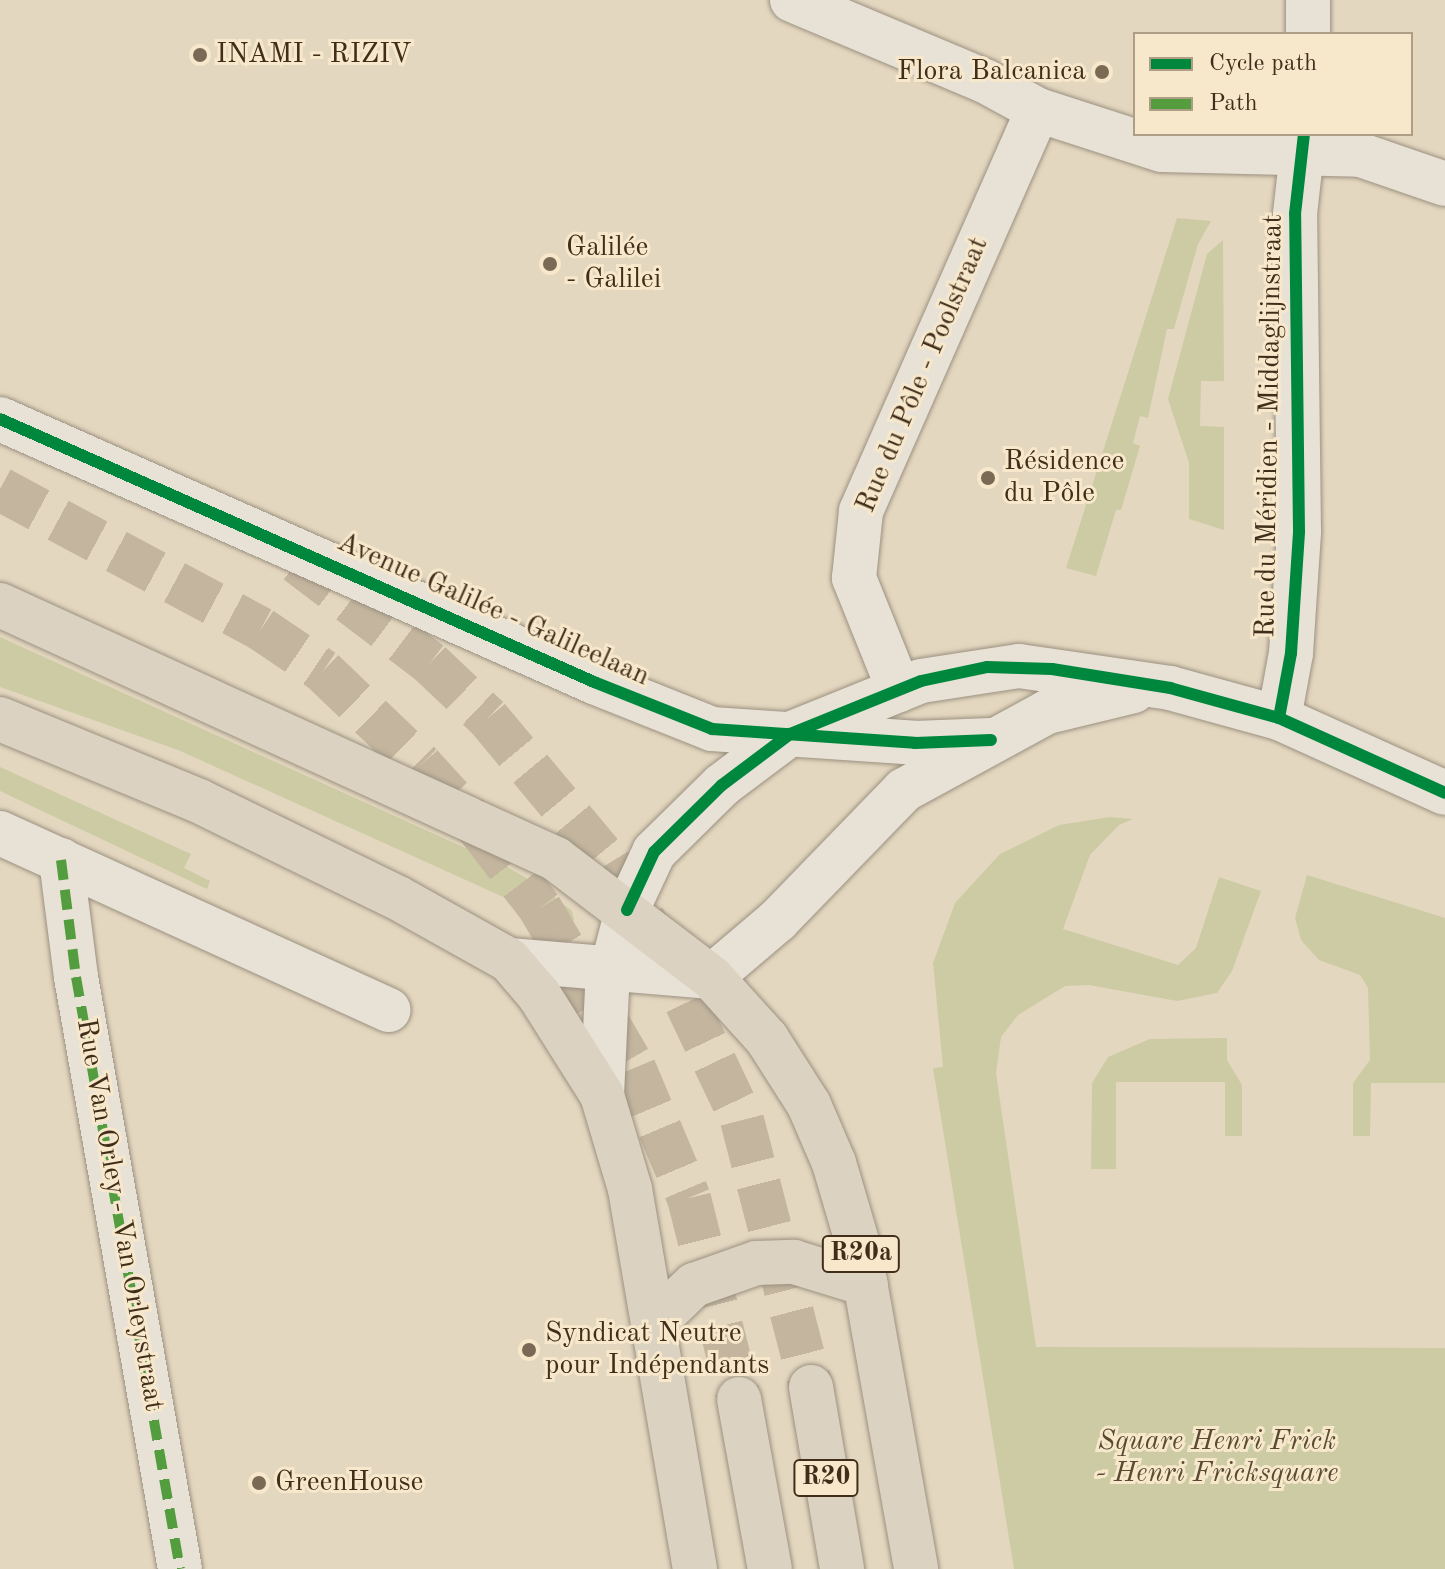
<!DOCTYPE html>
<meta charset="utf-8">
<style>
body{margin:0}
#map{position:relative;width:1445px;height:1569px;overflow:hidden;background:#e4d7bf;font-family:"Old Standard TT",serif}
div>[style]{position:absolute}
.green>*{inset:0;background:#cccba4}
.trunk-tunnel>*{height:44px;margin-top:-22px;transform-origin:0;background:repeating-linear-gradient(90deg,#c3b59e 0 44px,transparent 0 66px)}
.roads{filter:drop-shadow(0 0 2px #9b9181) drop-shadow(0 0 2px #9b9181)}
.minor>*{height:44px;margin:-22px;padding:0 22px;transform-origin:22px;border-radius:22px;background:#e8e2d6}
.tertiary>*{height:44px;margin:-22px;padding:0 22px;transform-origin:22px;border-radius:22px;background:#e8e2d6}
.primary>*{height:44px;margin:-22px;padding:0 22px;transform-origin:22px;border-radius:22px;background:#dcd2c1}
.trunk>*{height:44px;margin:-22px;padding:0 22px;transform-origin:22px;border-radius:22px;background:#dcd2c1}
.quiet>*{height:10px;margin-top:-5px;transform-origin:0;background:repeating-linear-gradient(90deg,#539d3e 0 20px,transparent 0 30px)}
.cycleway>*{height:12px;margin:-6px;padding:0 6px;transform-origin:6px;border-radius:6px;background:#00873e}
.dots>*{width:22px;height:22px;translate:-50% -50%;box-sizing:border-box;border:4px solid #f7e8cc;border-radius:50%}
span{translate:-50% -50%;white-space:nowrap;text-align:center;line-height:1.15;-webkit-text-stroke:6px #f7e8cc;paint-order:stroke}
.shield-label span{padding:2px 6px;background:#f7e8cc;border:2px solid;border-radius:6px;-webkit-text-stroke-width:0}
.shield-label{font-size:26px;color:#412e1a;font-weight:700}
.poi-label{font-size:28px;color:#412e1a}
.left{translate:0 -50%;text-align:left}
.right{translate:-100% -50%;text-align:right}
.street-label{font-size:28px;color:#412e1a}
.park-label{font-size:28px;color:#594b31;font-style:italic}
.legend{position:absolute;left:1133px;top:32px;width:280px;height:104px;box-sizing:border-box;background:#f7e8cc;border:2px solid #ae9e85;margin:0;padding:10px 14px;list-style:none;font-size:24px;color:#412e1a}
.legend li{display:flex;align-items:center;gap:16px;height:40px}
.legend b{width:40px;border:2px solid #ae9e85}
</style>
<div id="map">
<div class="green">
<i style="clip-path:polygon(1177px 218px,1211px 221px,1198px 244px,1174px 329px,1167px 329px,1148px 418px,1140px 416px,1133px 443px,1140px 446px,1121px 510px,1116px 510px,1096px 576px,1066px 568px)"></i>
<i style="clip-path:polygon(1223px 240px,1224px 381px,1201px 381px,1200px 426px,1224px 427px,1224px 530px,1189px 519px,1189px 463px,1168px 399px,1207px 254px)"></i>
<i style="clip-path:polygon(0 637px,507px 867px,542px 887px,572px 911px,574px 920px,566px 922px,530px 909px,178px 750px,0 687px)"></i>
<i style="clip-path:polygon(0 767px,191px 854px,184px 868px,210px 881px,207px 889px,0 791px)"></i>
<i style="clip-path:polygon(1110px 817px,1133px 819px,1119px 825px,1090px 855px,1063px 929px,1178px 965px,1196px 948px,1219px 877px,1261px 891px,1232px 971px,1217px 993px,1177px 1001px,1089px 985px,1065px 986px,1018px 1015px,1001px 1037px,996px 1073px,1036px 1347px,1445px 1348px,1445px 1569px,1014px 1569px,933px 1068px,943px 1067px,933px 963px,955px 903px,1000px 854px,1059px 825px)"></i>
<i style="clip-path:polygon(1307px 875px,1445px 918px,1445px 1083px,1371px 1083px,1370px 1136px,1353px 1136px,1353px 1083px,1370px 1060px,1368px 988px,1360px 975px,1319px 960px,1301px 940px,1295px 918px)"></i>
<i style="clip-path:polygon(1227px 1038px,1227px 1060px,1242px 1085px,1242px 1136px,1225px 1136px,1225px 1082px,1116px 1082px,1116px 1169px,1091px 1169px,1092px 1083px,1108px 1057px,1150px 1039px)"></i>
</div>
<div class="trunk-tunnel">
<i style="left:0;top:489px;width:296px;rotate:28.2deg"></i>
<i style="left:261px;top:629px;width:75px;rotate:34.1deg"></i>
<i style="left:323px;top:671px;width:136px;rotate:43.8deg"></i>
<i style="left:421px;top:765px;width:89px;rotate:47.7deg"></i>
<i style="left:481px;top:831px;width:97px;rotate:52.5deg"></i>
<i style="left:540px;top:908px;width:186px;rotate:59.6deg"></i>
<i style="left:634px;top:1068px;width:141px;rotate:67.1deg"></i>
<i style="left:689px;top:1198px;width:207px;rotate:76deg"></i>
<i style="left:297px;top:562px;width:167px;rotate:37.2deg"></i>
<i style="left:430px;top:663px;width:80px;rotate:43.5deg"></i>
<i style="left:488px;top:718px;width:189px;rotate:50.2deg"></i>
<i style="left:609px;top:863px;width:94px;rotate:58.5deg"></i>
<i style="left:658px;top:943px;width:196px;rotate:64.6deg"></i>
<i style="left:742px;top:1120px;width:276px;rotate:75.5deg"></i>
</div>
<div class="roads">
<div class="minor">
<i style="left:792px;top:0;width:209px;rotate:22.8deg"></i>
<i style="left:985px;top:81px;width:60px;rotate:28.7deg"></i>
<i style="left:1038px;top:110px;width:130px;rotate:17.9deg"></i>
<i style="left:1162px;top:150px;width:199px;rotate:1.4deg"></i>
<i style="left:1361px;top:155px;width:89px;rotate:19deg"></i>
<i style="left:0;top:419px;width:650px;rotate:23.88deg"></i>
<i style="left:594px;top:682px;width:127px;rotate:21.7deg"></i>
<i style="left:712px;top:729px;width:203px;rotate:3.9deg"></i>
<i style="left:915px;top:743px;width:76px;rotate:-2.3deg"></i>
<i style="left:899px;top:690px;width:121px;rotate:-111.9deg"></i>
<i style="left:854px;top:578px;width:67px;rotate:-84deg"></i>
<i style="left:861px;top:511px;width:438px;rotate:-66.2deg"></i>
<i style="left:1279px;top:718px;width:182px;rotate:24.3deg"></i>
<i style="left:0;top:833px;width:427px;rotate:24.5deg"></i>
<i style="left:61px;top:860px;width:118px;rotate:82.7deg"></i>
<i style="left:76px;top:977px;width:601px;rotate:80.04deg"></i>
</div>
<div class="tertiary">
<i style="left:1308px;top:0;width:34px;rotate:90deg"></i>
<i style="left:509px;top:960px;width:203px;rotate:4.8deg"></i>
<i style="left:711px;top:977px;width:88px;rotate:-40.4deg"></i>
<i style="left:778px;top:920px;width:181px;rotate:-45.9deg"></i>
<i style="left:904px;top:790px;width:163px;rotate:-28.6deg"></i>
<i style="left:1047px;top:712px;width:89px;rotate:-13.6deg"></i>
<i style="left:602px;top:1095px;width:107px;rotate:-87.3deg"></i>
<i style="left:607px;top:988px;width:81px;rotate:-75.6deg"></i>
<i style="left:627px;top:910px;width:64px;rotate:-65deg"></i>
<i style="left:654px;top:852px;width:95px;rotate:-44.6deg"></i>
<i style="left:722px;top:785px;width:85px;rotate:-36.9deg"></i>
<i style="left:790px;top:734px;width:141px;rotate:-22deg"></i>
<i style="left:921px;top:681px;width:99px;rotate:-8.7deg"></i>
<i style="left:1019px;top:666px;width:153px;rotate:8.3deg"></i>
<i style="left:1170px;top:688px;width:113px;rotate:15.4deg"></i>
<i style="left:1279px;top:718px;width:66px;rotate:-79.5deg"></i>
<i style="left:1291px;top:653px;width:122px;rotate:-86.2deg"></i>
<i style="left:1299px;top:531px;width:317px;rotate:-90.7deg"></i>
<i style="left:1295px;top:214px;width:81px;rotate:-83.6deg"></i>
</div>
<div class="primary">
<i style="left:0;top:605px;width:611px;rotate:24.55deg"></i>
<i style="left:556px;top:859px;width:195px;rotate:37.3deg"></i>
<i style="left:711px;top:977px;width:84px;rotate:47.9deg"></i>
<i style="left:767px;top:1039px;width:78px;rotate:57.5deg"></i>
<i style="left:809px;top:1105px;width:63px;rotate:66.7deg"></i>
<i style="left:834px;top:1163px;width:89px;rotate:73.6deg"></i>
<i style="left:859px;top:1248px;width:326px;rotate:79.9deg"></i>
<i style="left:0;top:719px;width:215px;rotate:22.4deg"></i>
<i style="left:199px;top:801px;width:221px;rotate:26deg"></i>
<i style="left:398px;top:898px;width:127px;rotate:29.2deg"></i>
<i style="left:509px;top:960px;width:46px;rotate:49.4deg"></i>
<i style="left:539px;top:995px;width:118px;rotate:57.8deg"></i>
<i style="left:602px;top:1095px;width:98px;rotate:73.4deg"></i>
<i style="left:630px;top:1189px;width:386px;rotate:80.3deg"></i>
<i style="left:653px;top:1324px;width:57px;rotate:-43.6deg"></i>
<i style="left:694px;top:1285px;width:66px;rotate:-19.5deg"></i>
<i style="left:756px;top:1263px;width:38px;rotate:-2deg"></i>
<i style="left:794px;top:1262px;width:75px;rotate:17deg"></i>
</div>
<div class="trunk">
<i style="left:811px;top:1387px;width:185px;rotate:80.3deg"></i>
<i style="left:739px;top:1399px;width:173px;rotate:79.7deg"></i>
</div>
</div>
<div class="quiet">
<i style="left:61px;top:860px;width:118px;rotate:82.7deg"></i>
<i style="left:76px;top:977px;width:601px;rotate:80.04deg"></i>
</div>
<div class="cycleway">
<i style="left:0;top:419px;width:650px;rotate:23.88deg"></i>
<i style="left:594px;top:682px;width:127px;rotate:21.7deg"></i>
<i style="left:712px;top:729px;width:203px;rotate:3.9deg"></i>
<i style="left:915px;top:743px;width:76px;rotate:-2.3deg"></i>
<i style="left:1279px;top:718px;width:66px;rotate:-79.5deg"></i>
<i style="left:1291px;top:653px;width:122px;rotate:-86.2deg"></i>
<i style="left:1299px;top:531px;width:317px;rotate:-90.7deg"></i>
<i style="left:1295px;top:214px;width:81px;rotate:-83.6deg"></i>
<i style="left:627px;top:910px;width:64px;rotate:-65deg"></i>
<i style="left:654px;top:852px;width:95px;rotate:-44.6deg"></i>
<i style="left:722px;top:785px;width:85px;rotate:-36.9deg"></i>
<i style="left:790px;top:734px;width:141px;rotate:-22deg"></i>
<i style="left:921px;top:681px;width:67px;rotate:-12deg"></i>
<i style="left:987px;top:667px;width:65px;rotate:1.8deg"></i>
<i style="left:1052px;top:669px;width:120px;rotate:9.1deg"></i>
<i style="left:1170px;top:688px;width:113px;rotate:15.4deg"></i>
<i style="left:1279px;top:718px;width:182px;rotate:24.3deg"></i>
</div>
<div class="dots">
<i style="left:200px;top:55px;background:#7a6954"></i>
<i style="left:1102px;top:72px;background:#7a6954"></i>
<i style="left:550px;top:264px;background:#7a6954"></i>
<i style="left:988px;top:478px;background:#7a6954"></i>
<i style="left:529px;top:1350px;background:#7a6954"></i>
<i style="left:259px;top:1483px;background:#7a6954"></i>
</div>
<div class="shield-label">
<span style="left:861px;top:1254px">R20a</span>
<span style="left:826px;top:1478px">R20</span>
</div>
<div class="poi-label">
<span class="left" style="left:216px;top:55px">INAMI - RIZIV</span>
<span class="right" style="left:1086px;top:72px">Flora Balcanica</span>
<span class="left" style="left:566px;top:264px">Galilée<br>- Galilei</span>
<span class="left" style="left:1004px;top:478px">Résidence<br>du Pôle</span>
<span class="left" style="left:545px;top:1350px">Syndicat Neutre<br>pour Indépendants</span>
<span class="left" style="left:275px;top:1483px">GreenHouse</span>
</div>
<div class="street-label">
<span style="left:923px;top:375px;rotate:-67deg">Rue du Pôle - Poolstraat</span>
<span style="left:1270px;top:426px;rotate:-89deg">Rue du Méridien - Middaglijnstraat</span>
<span style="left:493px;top:610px;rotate:24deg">Avenue Galilée - Galileelaan</span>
<span style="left:119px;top:1215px;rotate:80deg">Rue Van Orley - Van Orleystraat</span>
</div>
<div class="park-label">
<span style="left:1217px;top:1458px">Square Henri Frick<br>- Henri Fricksquare</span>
</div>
<ul class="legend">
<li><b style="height:10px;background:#00873e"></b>Cycle path</li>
<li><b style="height:10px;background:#539d3e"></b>Path</li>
</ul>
</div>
